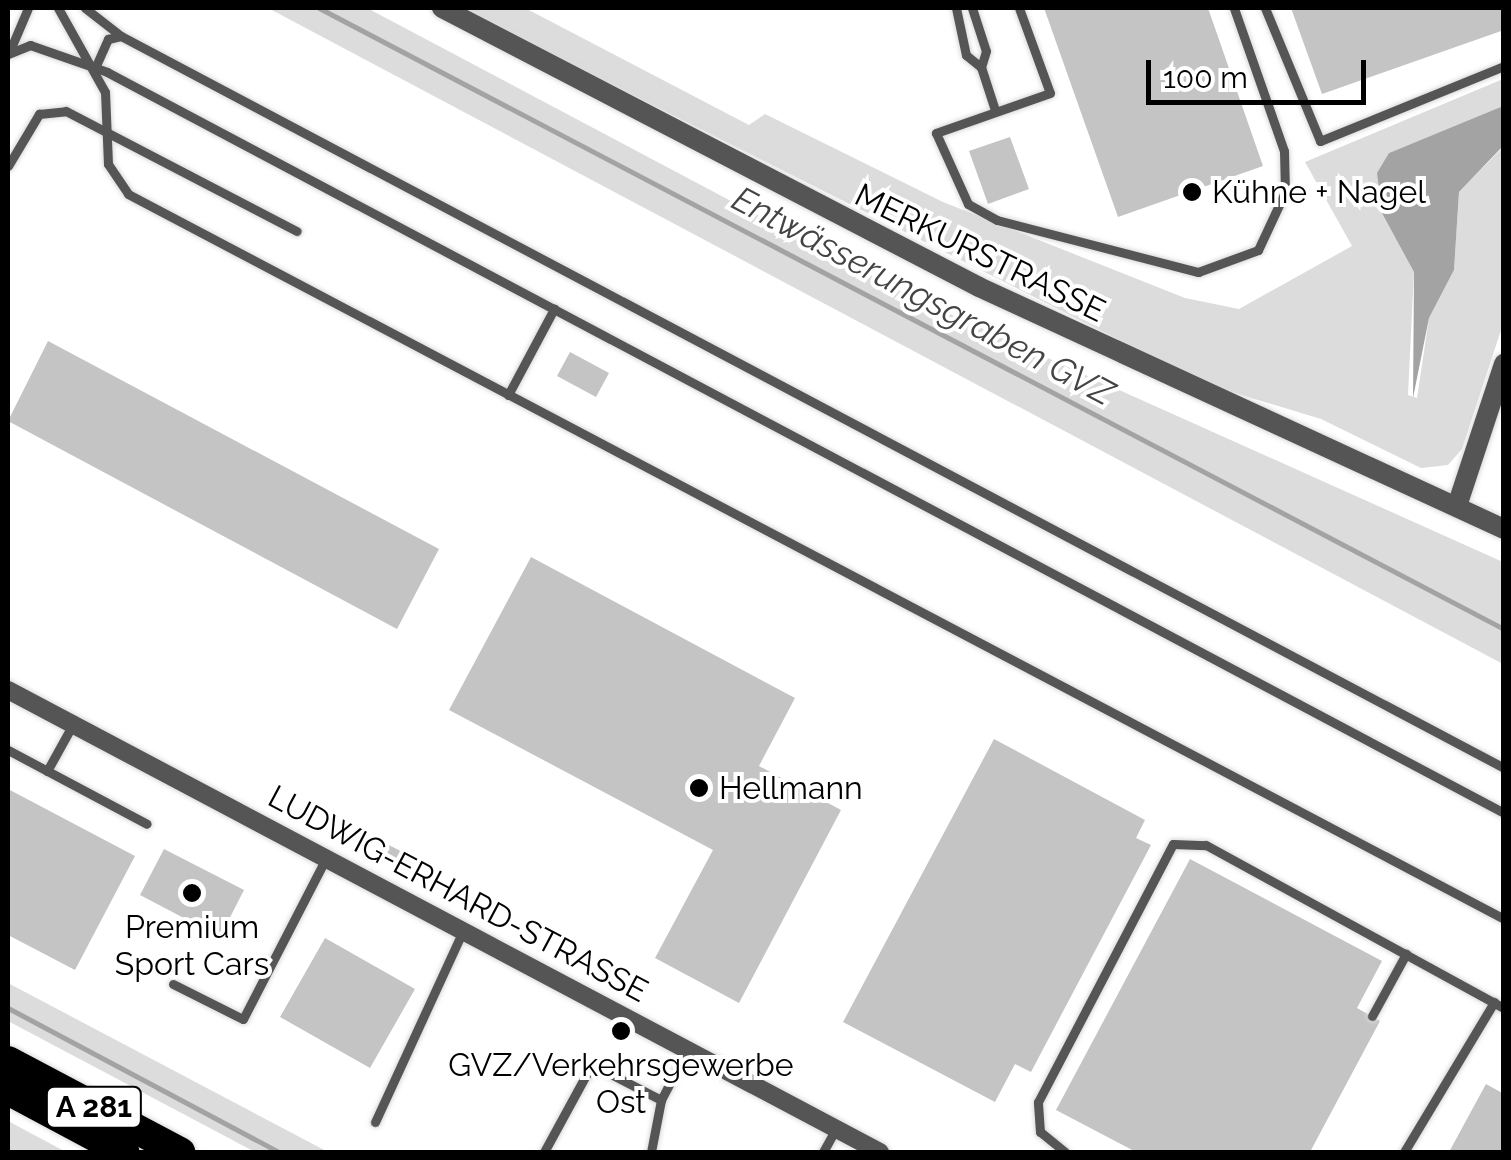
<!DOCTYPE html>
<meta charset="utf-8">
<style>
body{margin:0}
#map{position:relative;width:1511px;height:1160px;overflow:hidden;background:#fff;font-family:Raleway,sans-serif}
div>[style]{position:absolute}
.green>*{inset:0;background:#dcdcdc}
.water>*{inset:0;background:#a3a3a3}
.stream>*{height:5px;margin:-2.5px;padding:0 2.5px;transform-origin:2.5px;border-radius:2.5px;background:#a3a3a3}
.building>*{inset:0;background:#c4c4c4}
.roads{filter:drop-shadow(0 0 2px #dbdbdb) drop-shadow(0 0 2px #dbdbdb)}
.service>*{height:9px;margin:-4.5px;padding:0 4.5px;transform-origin:4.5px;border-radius:4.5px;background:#555}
.minor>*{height:18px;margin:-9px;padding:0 9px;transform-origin:9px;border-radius:9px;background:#555}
.tertiary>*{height:20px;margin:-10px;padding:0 10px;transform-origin:10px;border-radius:10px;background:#555}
.motorway>*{height:30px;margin:-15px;padding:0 15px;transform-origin:15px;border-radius:15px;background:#000}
.dots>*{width:28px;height:28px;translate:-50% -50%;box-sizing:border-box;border:5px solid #fff;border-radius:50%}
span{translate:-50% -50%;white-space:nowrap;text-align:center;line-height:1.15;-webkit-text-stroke:8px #fff;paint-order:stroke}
.shield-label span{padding:2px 8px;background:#fff;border:2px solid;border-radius:8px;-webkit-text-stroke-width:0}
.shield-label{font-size:30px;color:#000;font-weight:700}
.poi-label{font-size:32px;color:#000}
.left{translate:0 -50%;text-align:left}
.street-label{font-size:32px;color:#000}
.water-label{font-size:35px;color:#444;font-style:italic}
.frame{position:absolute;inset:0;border:10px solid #000;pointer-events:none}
.scale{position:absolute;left:1146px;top:60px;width:220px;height:45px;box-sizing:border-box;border:5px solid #000;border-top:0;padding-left:12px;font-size:30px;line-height:35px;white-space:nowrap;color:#000;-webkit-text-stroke:8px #fff;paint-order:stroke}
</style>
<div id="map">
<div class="green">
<i style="clip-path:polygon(268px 8px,367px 8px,912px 297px,1503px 562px,1503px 664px)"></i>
<i style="clip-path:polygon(460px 8px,525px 8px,749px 125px,765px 114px,943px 202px,1185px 298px,1239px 309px,1352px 246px,1305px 162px,1503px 79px,1503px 106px,1389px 153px,1375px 193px,1414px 272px,1408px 395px,1417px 398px,1429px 318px,1454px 270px,1459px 192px,1503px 147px,1503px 324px,1462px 449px,1448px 465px,1421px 468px,1321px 419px,1209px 385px)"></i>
<i style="clip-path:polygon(8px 983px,328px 1152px,255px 1152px,8px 1021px)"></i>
<i style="clip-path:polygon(8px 1121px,66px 1152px,8px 1152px)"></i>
</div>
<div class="water">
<i style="clip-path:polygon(1503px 106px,1503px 146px,1459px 192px,1454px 270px,1429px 318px,1413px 398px,1414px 272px,1382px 213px,1377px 173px,1389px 153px)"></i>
</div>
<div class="stream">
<i style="left:319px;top:8px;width:1338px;rotate:27.66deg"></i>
<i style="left:8px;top:1008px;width:307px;rotate:28deg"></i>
</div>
<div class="building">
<i style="clip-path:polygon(1044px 8px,1208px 8px,1263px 166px,1118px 217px)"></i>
<i style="clip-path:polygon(1291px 8px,1504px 8px,1504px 30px,1322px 94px)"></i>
<i style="clip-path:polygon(1010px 137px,1029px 189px,988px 204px,969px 151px)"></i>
<i style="clip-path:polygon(48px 341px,439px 549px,397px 629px,8px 421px)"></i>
<i style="clip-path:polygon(570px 352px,609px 373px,596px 397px,557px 376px)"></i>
<i style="clip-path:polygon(531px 557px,795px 698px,759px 766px,841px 810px,739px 1003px,655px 958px,713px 850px,449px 710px)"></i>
<i style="clip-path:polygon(994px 739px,1145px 820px,1136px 838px,1151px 845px,1031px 1072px,1015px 1064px,995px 1102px,843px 1022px)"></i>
<i style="clip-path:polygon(8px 789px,135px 856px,75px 970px,8px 935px)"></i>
<i style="clip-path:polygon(385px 843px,416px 859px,411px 868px,380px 852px)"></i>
<i style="clip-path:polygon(164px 849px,244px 890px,220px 937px,140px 895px)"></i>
<i style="clip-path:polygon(1190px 859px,1382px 961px,1357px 1008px,1380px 1021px,1310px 1152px,1136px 1152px,1056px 1110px)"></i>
<i style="clip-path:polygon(325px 938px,415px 989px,370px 1068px,280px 1017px)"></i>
<i style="clip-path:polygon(1486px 1084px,1504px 1094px,1504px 1152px,1449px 1152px)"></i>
</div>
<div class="roads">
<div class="service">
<i style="left:58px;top:8px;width:96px;rotate:60.8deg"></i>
<i style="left:105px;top:92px;width:72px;rotate:87.6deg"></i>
<i style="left:108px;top:164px;width:36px;rotate:56deg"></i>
<i style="left:128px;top:194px;width:1555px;rotate:27.78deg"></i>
<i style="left:85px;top:8px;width:46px;rotate:37.9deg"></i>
<i style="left:121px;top:36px;width:1565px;rotate:27.89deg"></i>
<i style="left:956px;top:8px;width:48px;rotate:78deg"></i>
<i style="left:966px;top:55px;width:19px;rotate:39deg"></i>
<i style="left:981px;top:67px;width:45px;rotate:72deg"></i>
<i style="left:972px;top:8px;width:45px;rotate:72deg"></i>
<i style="left:986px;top:51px;width:17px;rotate:107deg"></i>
<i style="left:1019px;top:8px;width:90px;rotate:70deg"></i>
<i style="left:1050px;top:93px;width:121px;rotate:160.7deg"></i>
<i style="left:936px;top:133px;width:78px;rotate:65.7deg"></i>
<i style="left:968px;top:204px;width:33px;rotate:29deg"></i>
<i style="left:997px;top:220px;width:208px;rotate:14.5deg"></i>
<i style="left:1198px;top:272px;width:64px;rotate:-20.1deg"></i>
<i style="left:1258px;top:250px;width:64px;rotate:-65deg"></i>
<i style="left:1285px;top:192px;width:41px;rotate:-91.4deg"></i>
<i style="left:1284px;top:151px;width:151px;rotate:-109.3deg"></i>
<i style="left:1265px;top:8px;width:144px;rotate:67.5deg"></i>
<i style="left:1320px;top:141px;width:199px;rotate:-22.2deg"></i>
<i style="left:11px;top:48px;width:43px;rotate:-67deg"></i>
<i style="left:8px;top:54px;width:24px;rotate:-22deg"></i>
<i style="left:30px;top:45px;width:82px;rotate:19.3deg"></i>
<i style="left:107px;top:72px;width:1581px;rotate:27.94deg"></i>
<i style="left:95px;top:68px;width:32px;rotate:-66deg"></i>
<i style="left:108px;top:39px;width:13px;rotate:-13deg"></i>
<i style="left:8px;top:166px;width:61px;rotate:-59.2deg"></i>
<i style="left:39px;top:114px;width:27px;rotate:-6deg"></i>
<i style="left:66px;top:111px;width:260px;rotate:27.5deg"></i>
<i style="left:508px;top:395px;width:98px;rotate:-61.9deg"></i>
<i style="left:8px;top:750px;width:157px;rotate:28deg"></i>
<i style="left:47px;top:771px;width:54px;rotate:-61deg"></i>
<i style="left:173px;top:984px;width:78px;rotate:26.6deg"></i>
<i style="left:243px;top:1019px;width:181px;rotate:-62.7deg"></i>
<i style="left:1372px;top:1016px;width:71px;rotate:-61.3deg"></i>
<i style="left:375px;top:1122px;width:210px;rotate:-65.3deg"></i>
<i style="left:544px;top:1152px;width:90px;rotate:-61.4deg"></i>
<i style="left:587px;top:1073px;width:13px;rotate:-23deg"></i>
<i style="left:599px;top:1068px;width:70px;rotate:27.3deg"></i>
<i style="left:651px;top:1152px;width:53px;rotate:-79.1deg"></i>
<i style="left:661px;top:1100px;width:56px;rotate:-62.5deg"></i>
<i style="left:823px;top:1152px;width:26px;rotate:-61deg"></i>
<i style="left:1065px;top:1152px;width:32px;rotate:-141deg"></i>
<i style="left:1040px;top:1132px;width:30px;rotate:-94deg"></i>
<i style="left:1038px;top:1102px;width:291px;rotate:-62.4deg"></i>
<i style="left:1173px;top:844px;width:33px;rotate:2deg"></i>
<i style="left:1206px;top:845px;width:340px;rotate:28.7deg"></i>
<i style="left:1404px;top:1152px;width:175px;rotate:-59deg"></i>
</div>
<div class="minor">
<i style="left:8px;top:690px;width:987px;rotate:27.92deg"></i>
</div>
<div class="tertiary">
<i style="left:442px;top:8px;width:605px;rotate:27.45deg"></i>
<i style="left:979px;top:287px;width:578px;rotate:24.75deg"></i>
<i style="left:1457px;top:506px;width:150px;rotate:-71.7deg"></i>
</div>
<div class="motorway">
<i style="left:8px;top:1061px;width:195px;rotate:27.9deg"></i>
<i style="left:8px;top:1090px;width:132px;rotate:28.1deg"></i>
</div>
</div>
<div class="dots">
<i style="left:1192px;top:192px;background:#000"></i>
<i style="left:699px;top:788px;background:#000"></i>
<i style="left:192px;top:893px;background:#000"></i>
<i style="left:621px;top:1031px;background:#000"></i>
</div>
<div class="shield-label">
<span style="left:94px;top:1107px">A 281</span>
</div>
<div class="poi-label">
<span class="left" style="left:1212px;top:192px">Kühne + Nagel</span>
<span class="left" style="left:719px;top:788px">Hellmann</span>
<span style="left:192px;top:946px">Premium<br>Sport Cars</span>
<span style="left:621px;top:1084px">GVZ/Verkehrsgewerbe<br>Ost</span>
</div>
<div class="street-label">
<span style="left:980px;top:253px;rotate:26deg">MERKURSTRASSE</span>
<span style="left:458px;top:894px;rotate:28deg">LUDWIG-ERHARD-STRASSE</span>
</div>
<div class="water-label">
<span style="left:923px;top:296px;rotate:28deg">Entwässerungsgraben GVZ</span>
</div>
<div class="frame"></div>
<div class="scale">100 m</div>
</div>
